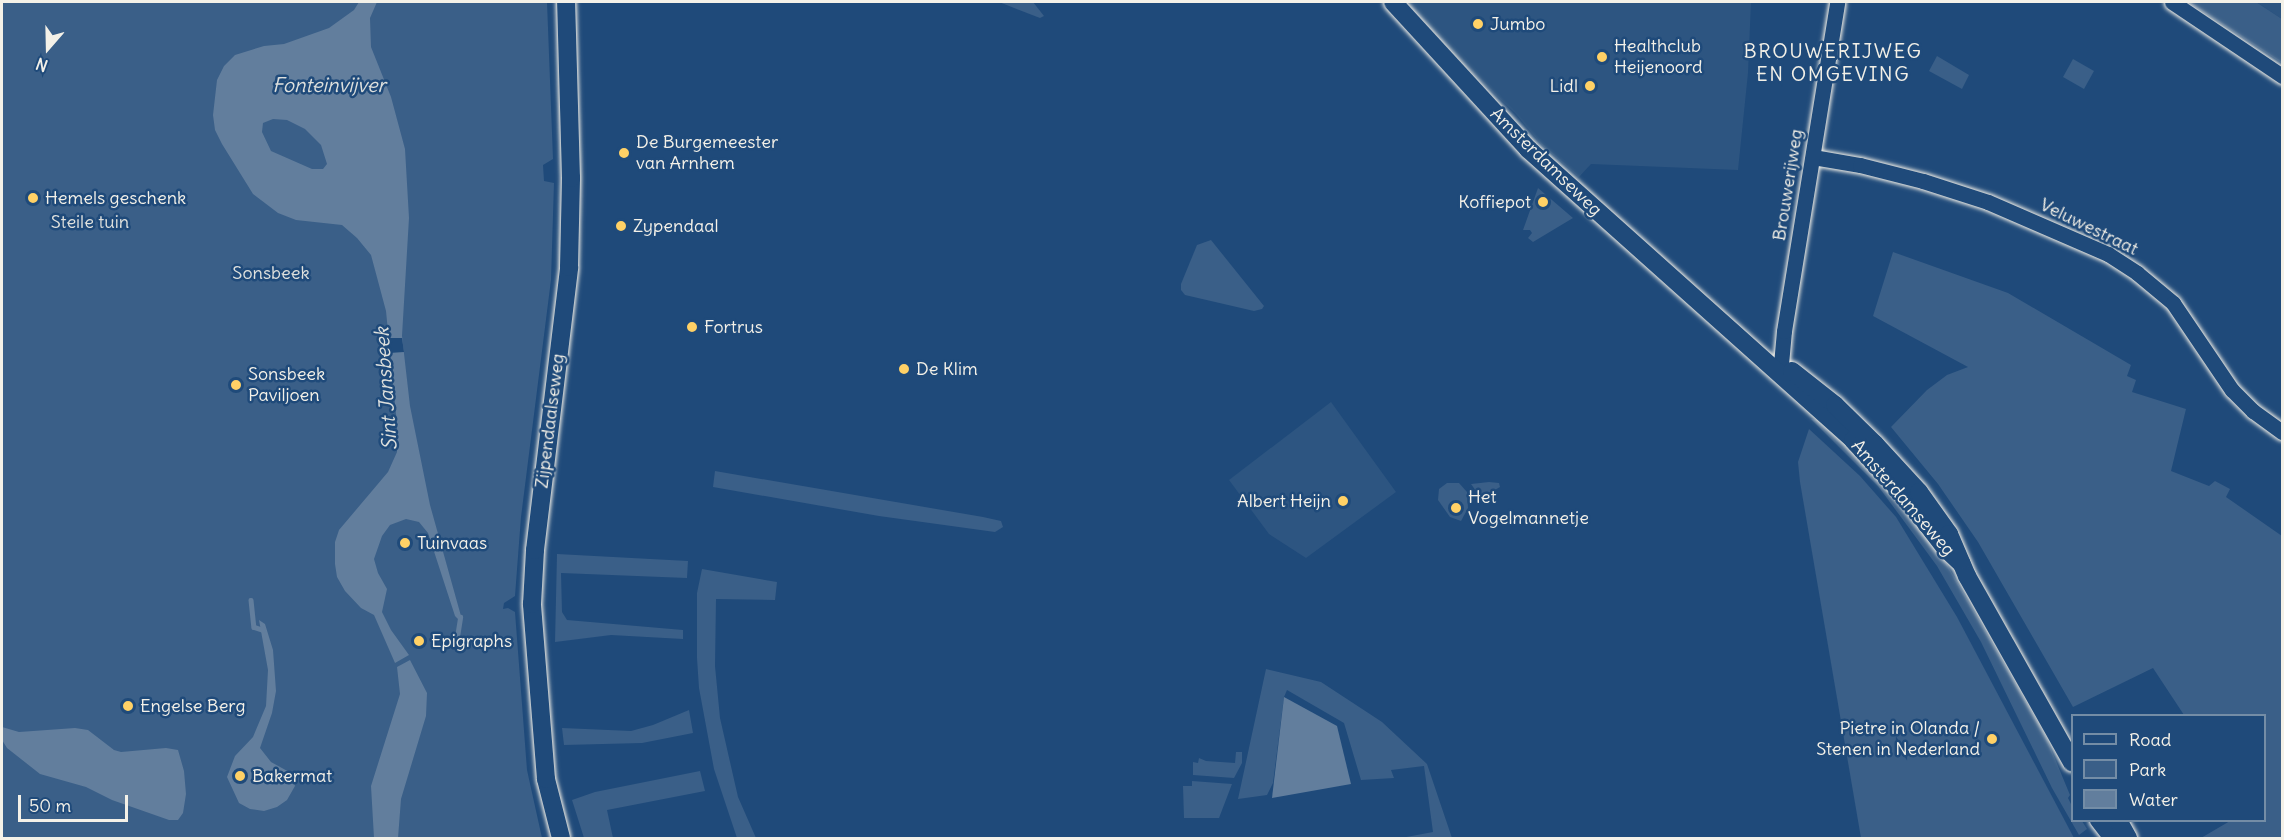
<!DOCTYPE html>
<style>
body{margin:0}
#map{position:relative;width:2284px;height:840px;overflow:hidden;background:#1f4a7a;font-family:Delius,sans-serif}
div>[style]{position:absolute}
.built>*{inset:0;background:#2d5581}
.green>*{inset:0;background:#3a5f88}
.water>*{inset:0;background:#627e9d}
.pier>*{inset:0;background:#1f4a7a}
.stream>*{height:4.5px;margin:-2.25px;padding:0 2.25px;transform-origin:2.25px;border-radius:2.25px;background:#627e9d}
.roads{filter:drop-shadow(0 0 2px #f4f1e8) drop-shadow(0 0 2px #f4f1e8)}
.minor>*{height:15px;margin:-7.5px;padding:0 7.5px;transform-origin:7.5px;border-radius:7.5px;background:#1f4a7a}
.major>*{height:18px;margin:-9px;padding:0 9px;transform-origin:9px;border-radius:9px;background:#1f4a7a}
.dots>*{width:16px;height:16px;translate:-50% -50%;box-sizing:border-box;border:3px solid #1f4a7a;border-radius:50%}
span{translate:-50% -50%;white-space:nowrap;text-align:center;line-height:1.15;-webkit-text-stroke:5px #1f4a7a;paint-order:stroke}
.poi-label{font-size:18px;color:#f4f1e8}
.left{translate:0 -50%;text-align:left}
.right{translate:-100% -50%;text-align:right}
.street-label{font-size:18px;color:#f4f1e8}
.park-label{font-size:18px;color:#e1e2de}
.neighbourhood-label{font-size:20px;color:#f4f1e8;letter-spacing:1.5px}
.water-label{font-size:20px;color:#dee0dd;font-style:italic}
.frame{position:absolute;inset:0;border:3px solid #f4f1e8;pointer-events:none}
.legend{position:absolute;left:2071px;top:714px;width:195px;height:108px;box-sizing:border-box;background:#1f4a7a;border:2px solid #748da6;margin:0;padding:8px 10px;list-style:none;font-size:18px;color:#f4f1e8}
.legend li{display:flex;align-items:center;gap:12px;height:30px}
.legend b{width:30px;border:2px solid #748da6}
.north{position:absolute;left:18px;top:18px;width:60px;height:60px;-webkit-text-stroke:4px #1f4a7a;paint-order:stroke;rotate:200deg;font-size:16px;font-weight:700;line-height:24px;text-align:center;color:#f4f1e8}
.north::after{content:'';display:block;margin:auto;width:21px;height:27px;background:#f4f1e8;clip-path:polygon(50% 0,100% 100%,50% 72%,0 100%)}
.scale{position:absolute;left:18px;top:795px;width:110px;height:27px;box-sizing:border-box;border:3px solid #f4f1e8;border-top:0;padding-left:8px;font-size:18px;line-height:21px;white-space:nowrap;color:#f4f1e8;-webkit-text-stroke:4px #1f4a7a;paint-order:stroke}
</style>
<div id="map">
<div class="built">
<i style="clip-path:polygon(1406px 2px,1751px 2px,1748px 73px,1738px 170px,1591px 164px,1579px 177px,1542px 145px,1515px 113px,1465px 66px)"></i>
<i style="clip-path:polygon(2256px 2px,2282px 2px,2282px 19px)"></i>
<i style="clip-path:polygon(1331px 402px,1396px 492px,1306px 558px,1269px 534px,1229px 480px)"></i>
</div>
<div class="green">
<i style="clip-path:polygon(2px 2px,547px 2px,553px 159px,543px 165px,544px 181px,554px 183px,551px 280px,521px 517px,515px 596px,504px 603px,503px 609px,508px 608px,515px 612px,527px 770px,542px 838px,2px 838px)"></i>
<i style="clip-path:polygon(999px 2px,1033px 2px,1044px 16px,1040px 18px)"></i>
<i style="clip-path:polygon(2188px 2px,2256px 2px,2282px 19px,2282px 63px)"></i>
<i style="clip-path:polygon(1937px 56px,1969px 75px,1962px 89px,1929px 71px)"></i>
<i style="clip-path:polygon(2073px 59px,2094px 71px,2084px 89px,2063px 77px)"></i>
<i style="clip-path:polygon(1538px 188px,1573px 218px,1533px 242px,1528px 238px,1532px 233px,1530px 230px,1523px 230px)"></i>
<i style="clip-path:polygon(1211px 240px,1264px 306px,1262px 309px,1254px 311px,1185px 295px,1181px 290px,1181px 284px,1197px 245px)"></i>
<i style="clip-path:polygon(1893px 252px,2008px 293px,2131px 365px,2127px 376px,2136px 380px,2132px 392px,2186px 409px,2171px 471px,2209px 486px,2215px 481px,2230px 489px,2226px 497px,2282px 536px,2282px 838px,2201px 838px,2230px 821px,2264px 820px,2264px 716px,2184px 715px,2153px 668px,2073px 707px,1978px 542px,1938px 484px,1891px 427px,1927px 390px,1947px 375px,1968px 367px,1873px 316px)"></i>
<i style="clip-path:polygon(1811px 419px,1818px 420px,1874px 471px,1941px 554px,2046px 737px,2070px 795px,2068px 798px,2072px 806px,2072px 820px,2082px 821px,2087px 829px,2079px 835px,2052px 788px,1981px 642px,1937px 566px,1878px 486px)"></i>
<i style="clip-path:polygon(1809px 429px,1860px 476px,1896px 517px,1957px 617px,2074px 838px,1861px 838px,1800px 482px,1798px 462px)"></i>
<i style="clip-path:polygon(715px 471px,983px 517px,1001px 521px,1003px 527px,995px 532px,879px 516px,713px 487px)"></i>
<i style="clip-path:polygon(1489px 482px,1499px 483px,1500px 487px,1481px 498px,1471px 484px)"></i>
<i style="clip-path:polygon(1447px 483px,1459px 483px,1467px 492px,1468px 508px,1461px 521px,1450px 517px,1438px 500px,1439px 489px)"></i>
<i style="clip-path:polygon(557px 554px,688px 561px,687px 578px,561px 573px,562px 612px,567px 620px,683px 630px,683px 639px,611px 635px,555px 642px)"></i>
<i style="clip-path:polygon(702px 569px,777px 582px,775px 600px,716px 599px,715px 666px,720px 718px,738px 797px,756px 838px,737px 838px,714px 769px,699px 688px,697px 658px,697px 593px)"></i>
<i style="clip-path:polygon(1266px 669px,1321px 682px,1382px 722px,1427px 764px,1452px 838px,1401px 838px,1433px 832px,1424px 766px,1391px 770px,1394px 778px,1361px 780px,1344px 723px,1287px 690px,1284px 697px,1273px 783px,1267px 795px,1238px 799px)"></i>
<i style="clip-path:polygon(689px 710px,693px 733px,642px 743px,564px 745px,562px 728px,631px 731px,653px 725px)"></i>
<i style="clip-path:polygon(1236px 752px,1242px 752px,1242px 763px,1234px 778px,1193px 775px,1193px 762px,1198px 763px,1199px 758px,1206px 761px,1235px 763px)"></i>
<i style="clip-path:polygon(700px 771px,705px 791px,607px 810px,613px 838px,584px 838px,572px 800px,595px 792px)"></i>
<i style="clip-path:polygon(1192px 781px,1232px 784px,1219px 818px,1184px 818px,1183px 786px,1192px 786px)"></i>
</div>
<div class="water">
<i style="clip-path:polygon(evenodd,359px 2px,377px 2px,370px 18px,371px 47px,391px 97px,405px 149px,409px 218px,402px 336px,410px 406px,430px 505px,461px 616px,458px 619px,455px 616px,428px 533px,419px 522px,406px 519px,390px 525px,382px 536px,374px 559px,378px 573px,387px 589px,382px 612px,391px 630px,409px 655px,395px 663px,374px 615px,361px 608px,345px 591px,337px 577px,335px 564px,335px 542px,339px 530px,388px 472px,397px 452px,397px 424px,386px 311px,371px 255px,357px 238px,342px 225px,296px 220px,278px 213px,253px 194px,222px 144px,215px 130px,213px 115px,217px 80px,224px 66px,235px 55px,264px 46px,284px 44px,329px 28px,354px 10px,359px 2px,273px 119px,287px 120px,305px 129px,321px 145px,327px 164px,323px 169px,312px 169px,271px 151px,262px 132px,263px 123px,273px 119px)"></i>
<i style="clip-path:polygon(259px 620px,265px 624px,273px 650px,276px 691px,272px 713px,260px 748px,271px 762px,291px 773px,295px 786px,287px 800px,277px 807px,264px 811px,250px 809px,239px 803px,227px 777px,235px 756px,253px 737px,266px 706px,268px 670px)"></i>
<i style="clip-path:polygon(410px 660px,427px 693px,426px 716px,401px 799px,398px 838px,374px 838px,371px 786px,400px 694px,397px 667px)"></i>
<i style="clip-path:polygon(1284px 697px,1337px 726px,1351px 784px,1272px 798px)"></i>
<i style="clip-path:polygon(2px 727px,19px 732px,75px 728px,88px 730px,114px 750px,121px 752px,166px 748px,178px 750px,184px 771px,186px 794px,183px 813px,178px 820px,169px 820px,112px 800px,86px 787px,40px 774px,7px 748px,2px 740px)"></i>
</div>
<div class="pier">
<i style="clip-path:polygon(388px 338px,402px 338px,404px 352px,389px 353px)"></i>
</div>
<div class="stream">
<i style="left:251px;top:600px;width:27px;rotate:84deg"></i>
<i style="left:254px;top:627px;width:9px;rotate:18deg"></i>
<i style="left:457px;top:637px;width:20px;rotate:-81deg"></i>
</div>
<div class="roads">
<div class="minor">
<i style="left:2172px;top:2px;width:133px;rotate:33.9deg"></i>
<i style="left:1813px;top:157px;width:48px;rotate:9.7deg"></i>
<i style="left:1860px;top:165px;width:65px;rotate:14.3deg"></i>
<i style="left:1923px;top:181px;width:68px;rotate:17.9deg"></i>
<i style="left:1988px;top:202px;width:131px;rotate:23.4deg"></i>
<i style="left:2108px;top:254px;width:35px;rotate:33deg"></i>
<i style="left:2137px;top:273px;width:47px;rotate:39.8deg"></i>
<i style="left:2173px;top:303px;width:105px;rotate:55.9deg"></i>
<i style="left:2232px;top:390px;width:30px;rotate:45deg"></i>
<i style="left:2253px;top:411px;width:36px;rotate:36deg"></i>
<i style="left:1780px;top:375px;width:44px;rotate:-84.8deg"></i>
<i style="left:1784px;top:331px;width:333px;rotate:-80.8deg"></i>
</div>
<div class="major">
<i style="left:1393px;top:2px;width:200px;rotate:47.4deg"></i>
<i style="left:1528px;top:149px;width:436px;rotate:41.8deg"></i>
<i style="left:1853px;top:440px;width:78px;rotate:47.1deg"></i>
<i style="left:1906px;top:497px;width:66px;rotate:52.4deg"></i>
<i style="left:1946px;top:549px;width:21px;rotate:43deg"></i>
<i style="left:1792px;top:371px;width:55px;rotate:38.3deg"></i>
<i style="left:1835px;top:405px;width:56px;rotate:44.3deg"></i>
<i style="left:1875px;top:444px;width:65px;rotate:47.5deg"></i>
<i style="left:1919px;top:492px;width:52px;rotate:54.5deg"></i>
<i style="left:1949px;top:534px;width:46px;rotate:66.8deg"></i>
<i style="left:1967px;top:576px;width:214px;rotate:60.6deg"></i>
<i style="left:2099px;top:820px;width:23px;rotate:52deg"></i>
<i style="left:2118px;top:820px;width:21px;rotate:61deg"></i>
<i style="left:561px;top:838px;width:61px;rotate:-104.3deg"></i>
<i style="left:546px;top:779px;width:176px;rotate:-94.6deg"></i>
<i style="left:532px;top:604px;width:54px;rotate:-86.8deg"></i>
<i style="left:535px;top:550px;width:285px;rotate:-83.1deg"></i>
<i style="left:569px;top:267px;width:89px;rotate:-88.7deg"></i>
<i style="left:571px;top:178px;width:176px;rotate:-91.6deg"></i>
</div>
</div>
<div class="dots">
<i style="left:1478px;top:24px;background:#ffd166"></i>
<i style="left:1602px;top:57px;background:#ffd166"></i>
<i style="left:1590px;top:86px;background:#ffd166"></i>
<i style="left:624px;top:153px;background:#ffd166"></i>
<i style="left:33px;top:198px;background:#ffd166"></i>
<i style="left:1543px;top:202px;background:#ffd166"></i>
<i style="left:621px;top:226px;background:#ffd166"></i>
<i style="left:692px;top:327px;background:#ffd166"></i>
<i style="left:904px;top:369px;background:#ffd166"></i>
<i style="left:236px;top:385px;background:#ffd166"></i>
<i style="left:1343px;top:501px;background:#ffd166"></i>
<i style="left:1456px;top:508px;background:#ffd166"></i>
<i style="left:405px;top:543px;background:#ffd166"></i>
<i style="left:419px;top:641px;background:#ffd166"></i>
<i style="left:128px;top:706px;background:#ffd166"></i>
<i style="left:1992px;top:739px;background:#ffd166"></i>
<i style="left:240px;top:776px;background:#ffd166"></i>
</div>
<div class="poi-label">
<span class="left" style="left:1490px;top:24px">Jumbo</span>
<span class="left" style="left:1614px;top:57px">Healthclub<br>Heijenoord</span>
<span class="right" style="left:1578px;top:86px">Lidl</span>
<span class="left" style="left:636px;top:153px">De Burgemeester<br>van Arnhem</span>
<span class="left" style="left:45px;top:198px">Hemels geschenk</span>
<span class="right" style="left:1531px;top:202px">Koffiepot</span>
<span class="left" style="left:633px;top:226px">Zypendaal</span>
<span class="left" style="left:704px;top:327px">Fortrus</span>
<span class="left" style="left:916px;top:369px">De Klim</span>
<span class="left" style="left:248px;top:385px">Sonsbeek<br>Paviljoen</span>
<span class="left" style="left:1468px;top:508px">Het<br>Vogelmannetje</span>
<span class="right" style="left:1331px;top:501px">Albert Heijn</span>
<span class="left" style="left:417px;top:543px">Tuinvaas</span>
<span class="left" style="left:431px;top:641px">Epigraphs</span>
<span class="left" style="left:140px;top:706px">Engelse Berg</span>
<span class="right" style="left:1980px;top:739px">Pietre in Olanda /<br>Stenen in Nederland</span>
<span class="left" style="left:252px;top:776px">Bakermat</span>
</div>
<div class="street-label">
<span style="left:1546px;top:162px;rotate:44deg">Amsterdamseweg</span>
<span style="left:1788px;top:185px;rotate:-81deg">Brouwerijweg</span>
<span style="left:2089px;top:227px;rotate:26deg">Veluwestraat</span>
<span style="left:550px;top:421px;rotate:-83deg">Zijpendaalseweg</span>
<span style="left:1903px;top:498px;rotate:49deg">Amsterdamseweg</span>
</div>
<div class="park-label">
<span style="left:90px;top:222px">Steile tuin</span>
<span style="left:271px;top:273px">Sonsbeek</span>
</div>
<div class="neighbourhood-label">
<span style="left:1833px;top:62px">BROUWERIJWEG<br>EN OMGEVING</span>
</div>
<div class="water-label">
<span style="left:329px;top:84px">Fonteinvijver</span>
<span style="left:385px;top:389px;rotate:-94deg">Sint Jansbeek</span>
</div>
<div class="frame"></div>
<ul class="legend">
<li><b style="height:8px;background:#1f4a7a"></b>Road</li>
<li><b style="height:16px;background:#3a5f88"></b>Park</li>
<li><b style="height:16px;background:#627e9d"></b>Water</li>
</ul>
<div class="north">N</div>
<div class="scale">50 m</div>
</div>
